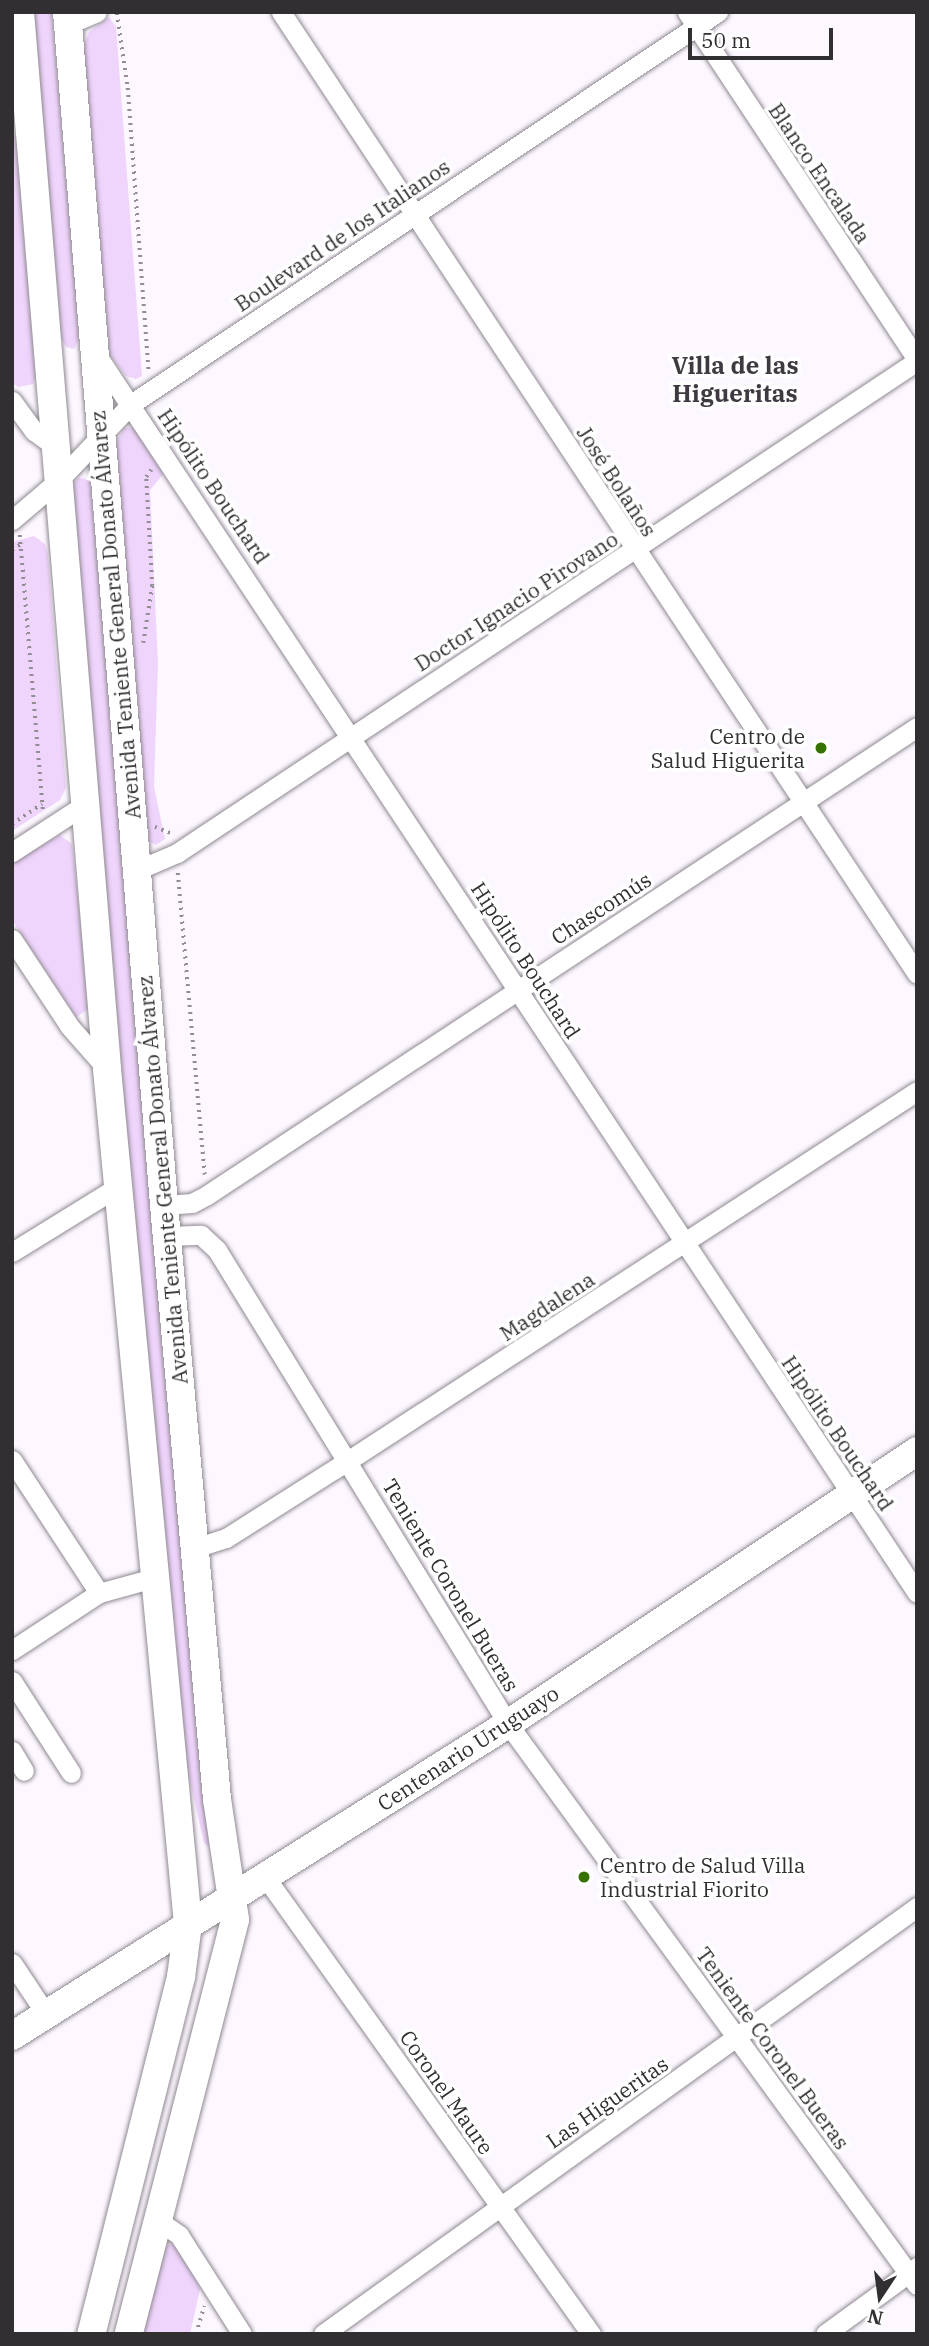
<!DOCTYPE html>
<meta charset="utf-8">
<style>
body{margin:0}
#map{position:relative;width:929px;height:2346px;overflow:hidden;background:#fdf7ff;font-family:"IBM Plex Serif",serif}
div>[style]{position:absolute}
.green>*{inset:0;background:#efd4fc}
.path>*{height:3.5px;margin-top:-1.75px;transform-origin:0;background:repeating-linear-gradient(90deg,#928d93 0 2px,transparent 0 7px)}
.roads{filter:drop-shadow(0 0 2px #8f8991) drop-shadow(0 0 2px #8f8991)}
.minor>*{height:19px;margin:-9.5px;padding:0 9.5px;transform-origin:9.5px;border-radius:9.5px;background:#fff}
.secondary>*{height:28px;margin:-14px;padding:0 14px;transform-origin:14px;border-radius:14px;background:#fff}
.dots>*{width:19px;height:19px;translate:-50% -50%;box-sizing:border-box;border:4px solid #fff;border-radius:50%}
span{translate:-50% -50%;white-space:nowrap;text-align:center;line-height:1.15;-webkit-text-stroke:7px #fff;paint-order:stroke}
.street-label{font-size:21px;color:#322f33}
.poi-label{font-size:21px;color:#322f33}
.right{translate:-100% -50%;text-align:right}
.left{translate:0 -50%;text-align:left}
.quarter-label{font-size:24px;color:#3f3a41;font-weight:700}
.frame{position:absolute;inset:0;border:14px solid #322f33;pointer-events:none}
.north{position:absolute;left:845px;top:2262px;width:70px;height:70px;-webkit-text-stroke:5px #fff;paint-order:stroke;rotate:193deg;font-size:19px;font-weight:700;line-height:28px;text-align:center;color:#322f33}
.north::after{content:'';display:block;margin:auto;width:24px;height:32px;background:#322f33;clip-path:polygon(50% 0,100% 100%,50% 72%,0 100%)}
.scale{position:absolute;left:688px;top:28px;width:145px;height:32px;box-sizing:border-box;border:4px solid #322f33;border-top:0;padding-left:9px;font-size:21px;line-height:24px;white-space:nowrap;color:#322f33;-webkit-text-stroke:5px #fff;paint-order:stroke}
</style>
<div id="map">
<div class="green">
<i style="clip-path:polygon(33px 12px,51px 12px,53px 26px,80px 338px,74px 349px,66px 347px,61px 338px)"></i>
<i style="clip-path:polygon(109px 17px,116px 27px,142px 376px,136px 379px,126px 376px,106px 350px,81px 51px,89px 32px)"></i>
<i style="clip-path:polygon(12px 134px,18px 138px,36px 375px,33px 384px,18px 387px,12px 383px)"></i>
<i style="clip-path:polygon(133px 427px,165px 472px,150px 490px,158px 663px,154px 787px,165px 839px,156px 845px,147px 840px,114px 447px,124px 428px)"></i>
<i style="clip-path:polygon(78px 478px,90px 479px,91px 487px,209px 1847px,204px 1843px,179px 1733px,71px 489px)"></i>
<i style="clip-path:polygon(34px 536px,45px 544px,48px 555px,66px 788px,60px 800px,12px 831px,12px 542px)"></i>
<i style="clip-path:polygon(60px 835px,72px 844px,90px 1008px,76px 1017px,12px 920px,12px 862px)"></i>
<i style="clip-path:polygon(171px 2244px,179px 2247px,200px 2289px,190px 2334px,143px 2334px,166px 2246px)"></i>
</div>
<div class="path">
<i style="left:117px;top:13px;width:76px;rotate:81.7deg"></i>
<i style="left:128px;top:88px;width:284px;rotate:85.8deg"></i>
<i style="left:20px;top:535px;width:276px;rotate:85.2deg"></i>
<i style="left:12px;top:550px;width:11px;rotate:-34deg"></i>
<i style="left:143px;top:643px;width:58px;rotate:-81deg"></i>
<i style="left:152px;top:586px;width:109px;rotate:-93.2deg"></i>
<i style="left:146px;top:477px;width:9px;rotate:-54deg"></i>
<i style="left:12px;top:824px;width:36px;rotate:-34deg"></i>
<i style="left:155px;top:827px;width:17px;rotate:21deg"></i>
<i style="left:178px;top:873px;width:303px;rotate:84.9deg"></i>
<i style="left:196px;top:2334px;width:29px;rotate:-74deg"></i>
</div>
<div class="roads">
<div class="minor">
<i style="left:281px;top:12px;width:1153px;rotate:56.53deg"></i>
<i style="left:687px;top:12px;width:416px;rotate:56.5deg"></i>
<i style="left:69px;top:24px;width:30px;rotate:-23deg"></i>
<i style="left:96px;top:354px;width:1486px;rotate:56.47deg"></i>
<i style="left:12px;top:401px;width:37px;rotate:54deg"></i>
<i style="left:34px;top:431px;width:26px;rotate:36deg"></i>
<i style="left:12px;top:520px;width:62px;rotate:-40.4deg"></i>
<i style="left:59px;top:480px;width:105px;rotate:-46.5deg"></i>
<i style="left:131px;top:404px;width:706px;rotate:-33.74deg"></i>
<i style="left:12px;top:852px;width:88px;rotate:-33deg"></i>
<i style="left:135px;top:871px;width:46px;rotate:-23.2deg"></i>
<i style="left:177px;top:853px;width:889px;rotate:-33.62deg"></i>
<i style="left:12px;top:939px;width:105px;rotate:56.6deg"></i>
<i style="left:70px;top:1027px;width:56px;rotate:48.6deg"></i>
<i style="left:164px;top:1205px;width:28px;rotate:-4deg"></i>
<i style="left:192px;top:1203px;width:17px;rotate:-28deg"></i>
<i style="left:207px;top:1195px;width:850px;rotate:-33.39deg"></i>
<i style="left:167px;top:1236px;width:34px;rotate:-2deg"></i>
<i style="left:201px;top:1235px;width:22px;rotate:43deg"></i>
<i style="left:217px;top:1250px;width:556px;rotate:58.45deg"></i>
<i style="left:508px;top:1724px;width:694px;rotate:53.91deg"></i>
<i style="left:12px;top:1252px;width:126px;rotate:-31.7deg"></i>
<i style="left:12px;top:1460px;width:159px;rotate:56.8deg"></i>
<i style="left:195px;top:1548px;width:33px;rotate:-18deg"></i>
<i style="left:226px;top:1538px;width:146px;rotate:-32.4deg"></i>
<i style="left:349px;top:1460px;width:677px;rotate:-33.01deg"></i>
<i style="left:12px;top:1650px;width:104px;rotate:-33.2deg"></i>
<i style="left:99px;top:1593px;width:56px;rotate:-15.5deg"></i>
<i style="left:12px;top:1681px;width:109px;rotate:57.3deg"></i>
<i style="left:12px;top:1751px;width:23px;rotate:59deg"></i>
<i style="left:266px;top:1878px;width:560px;rotate:54.52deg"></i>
<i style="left:12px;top:1963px;width:61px;rotate:56.3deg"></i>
<i style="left:157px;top:2220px;width:27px;rotate:34deg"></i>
<i style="left:179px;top:2235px;width:117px;rotate:57.5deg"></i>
<i style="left:323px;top:2334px;width:732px;rotate:-35.71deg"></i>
<i style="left:825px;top:2334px;width:114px;rotate:-36.1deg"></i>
</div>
<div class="secondary">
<i style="left:20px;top:12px;width:1061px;rotate:85.29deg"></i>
<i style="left:107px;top:1069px;width:859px;rotate:84.59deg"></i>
<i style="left:188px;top:1924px;width:53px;rotate:97.5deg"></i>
<i style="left:181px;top:1977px;width:368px;rotate:104.1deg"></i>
<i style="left:67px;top:12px;width:1197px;rotate:85.35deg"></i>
<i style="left:164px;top:1205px;width:596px;rotate:84.9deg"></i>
<i style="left:217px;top:1799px;width:122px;rotate:81.5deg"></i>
<i style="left:235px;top:1920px;width:427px;rotate:104.4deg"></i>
<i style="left:12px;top:2036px;width:586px;rotate:-32.17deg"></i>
<i style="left:508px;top:1724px;width:492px;rotate:-33.7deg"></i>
</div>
</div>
<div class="dots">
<i style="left:821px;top:748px;background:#377100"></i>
<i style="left:584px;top:1877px;background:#377100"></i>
</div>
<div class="street-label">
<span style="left:820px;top:173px;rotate:56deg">Blanco Encalada</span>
<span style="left:342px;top:235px;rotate:-34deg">Boulevard de los Italianos</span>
<span style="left:617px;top:481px;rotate:57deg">José Bolaños</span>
<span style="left:214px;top:486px;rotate:56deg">Hipólito Bouchard</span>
<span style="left:516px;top:601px;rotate:-33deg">Doctor Ignacio Pirovano</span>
<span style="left:115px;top:615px;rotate:-95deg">Avenida Teniente General Donato Álvarez</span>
<span style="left:601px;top:908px;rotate:-33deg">Chascomús</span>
<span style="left:526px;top:960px;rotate:57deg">Hipólito Bouchard</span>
<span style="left:162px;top:1180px;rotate:-95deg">Avenida Teniente General Donato Álvarez</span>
<span style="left:547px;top:1306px;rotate:-33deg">Magdalena</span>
<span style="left:838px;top:1433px;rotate:56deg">Hipólito Bouchard</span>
<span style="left:451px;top:1585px;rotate:59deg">Teniente Coronel Bueras</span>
<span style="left:468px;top:1748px;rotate:-33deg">Centenario Uruguayo</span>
<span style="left:773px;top:2048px;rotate:54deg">Teniente Coronel Bueras</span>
<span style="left:447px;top:2092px;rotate:55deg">Coronel Maure</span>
<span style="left:607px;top:2102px;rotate:-35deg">Las Higueritas</span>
</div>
<div class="poi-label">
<span class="right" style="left:805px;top:748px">Centro de<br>Salud Higuerita</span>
<span class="left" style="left:600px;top:1877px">Centro de Salud Villa<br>Industrial Fiorito</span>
</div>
<div class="quarter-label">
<span style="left:735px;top:380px">Villa de las<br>Higueritas</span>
</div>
<div class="frame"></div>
<div class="north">N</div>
<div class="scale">50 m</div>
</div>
